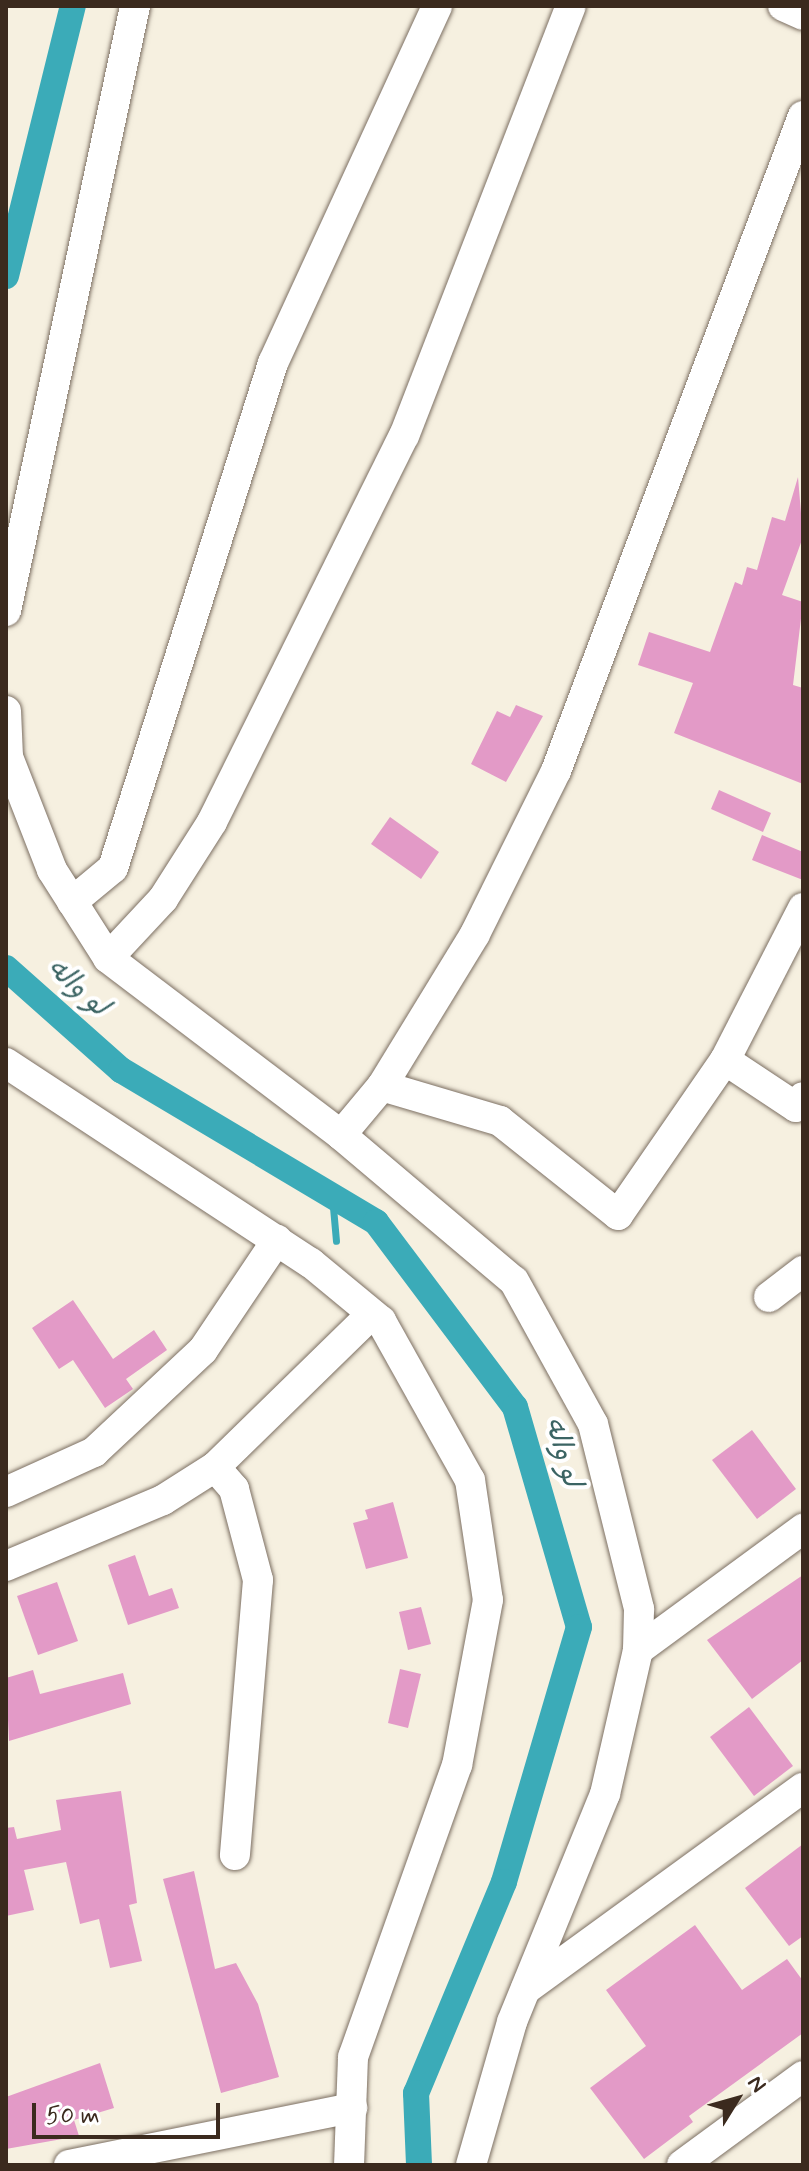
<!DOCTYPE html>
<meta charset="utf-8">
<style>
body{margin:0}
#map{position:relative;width:809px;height:2171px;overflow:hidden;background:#f6f0e0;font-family:Mynerve,"Playpen Sans Arabic",sans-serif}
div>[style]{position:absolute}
.stream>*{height:7px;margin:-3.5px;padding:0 3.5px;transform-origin:3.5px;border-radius:3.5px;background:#3babb8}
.canal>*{height:26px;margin:-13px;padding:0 13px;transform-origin:13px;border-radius:13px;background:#3babb8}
.building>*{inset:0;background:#e39ac7}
.roads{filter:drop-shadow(0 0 2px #7c6f62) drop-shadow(0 0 2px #7c6f62)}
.minor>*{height:30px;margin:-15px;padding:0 15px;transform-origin:15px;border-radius:15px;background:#fff}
span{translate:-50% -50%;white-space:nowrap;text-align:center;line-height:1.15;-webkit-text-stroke:8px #fff;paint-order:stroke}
.water-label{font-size:28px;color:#3b6463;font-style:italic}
.frame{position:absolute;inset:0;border:8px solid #3b2a1e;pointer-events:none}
.north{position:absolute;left:697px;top:2059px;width:80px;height:80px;-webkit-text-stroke:6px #fff;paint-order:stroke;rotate:53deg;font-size:22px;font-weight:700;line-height:32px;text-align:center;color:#3b2a1e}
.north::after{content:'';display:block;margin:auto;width:28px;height:36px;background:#3b2a1e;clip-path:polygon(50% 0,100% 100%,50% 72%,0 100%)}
.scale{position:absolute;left:32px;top:2103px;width:188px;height:36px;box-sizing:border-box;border:4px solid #3b2a1e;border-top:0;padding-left:10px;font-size:24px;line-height:28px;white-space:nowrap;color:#3b2a1e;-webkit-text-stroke:6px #fff;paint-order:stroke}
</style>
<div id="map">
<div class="stream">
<i style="left:332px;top:1196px;width:45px;rotate:84.9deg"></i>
</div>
<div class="canal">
<i style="left:6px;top:276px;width:278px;rotate:-76.1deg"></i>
<i style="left:6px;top:968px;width:154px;rotate:41.6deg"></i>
<i style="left:121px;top:1070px;width:297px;rotate:30.8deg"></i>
<i style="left:376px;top:1222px;width:231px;rotate:53.1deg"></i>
<i style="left:515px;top:1407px;width:229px;rotate:73.8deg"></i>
<i style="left:579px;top:1627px;width:266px;rotate:106.4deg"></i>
<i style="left:504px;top:1882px;width:229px;rotate:112.6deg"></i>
<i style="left:416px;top:2093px;width:72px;rotate:87.6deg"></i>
</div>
<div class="building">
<i style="clip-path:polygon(798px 477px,803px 537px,782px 595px,803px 602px,793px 685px,803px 688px,803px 784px,674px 733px,693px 683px,638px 665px,649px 632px,710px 652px,735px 582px,742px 585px,747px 567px,757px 570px,772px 517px,785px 521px)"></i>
<i style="clip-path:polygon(516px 705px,543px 716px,506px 782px,471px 764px,497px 711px,510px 717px)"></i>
<i style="clip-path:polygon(719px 790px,771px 813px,763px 832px,711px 809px)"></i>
<i style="clip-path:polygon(390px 817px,439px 852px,421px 879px,371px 844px)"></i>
<i style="clip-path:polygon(762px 835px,803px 852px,803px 880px,752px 860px)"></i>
<i style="clip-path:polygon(73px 1300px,113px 1359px,154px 1330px,167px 1350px,126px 1379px,133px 1389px,105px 1408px,73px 1360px,59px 1369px,32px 1328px)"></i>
<i style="clip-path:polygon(752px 1430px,796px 1489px,757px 1519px,712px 1460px)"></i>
<i style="clip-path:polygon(393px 1502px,408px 1558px,366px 1569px,353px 1523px,368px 1519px,365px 1510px)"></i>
<i style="clip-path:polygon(135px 1555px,149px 1596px,172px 1588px,179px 1608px,128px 1625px,108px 1565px)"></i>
<i style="clip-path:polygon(803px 1575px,803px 1660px,752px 1699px,707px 1640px)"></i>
<i style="clip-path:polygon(57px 1582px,78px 1641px,38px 1655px,17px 1596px)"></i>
<i style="clip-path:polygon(421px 1607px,431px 1644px,408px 1650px,399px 1612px)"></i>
<i style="clip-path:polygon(400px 1669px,421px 1674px,408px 1728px,388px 1723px)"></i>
<i style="clip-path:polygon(33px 1670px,40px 1694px,123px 1673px,131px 1704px,9px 1741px,6px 1678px)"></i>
<i style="clip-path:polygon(749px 1707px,793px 1766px,754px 1796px,710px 1737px)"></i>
<i style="clip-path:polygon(121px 1791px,137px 1903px,129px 1905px,142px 1961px,110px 1968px,99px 1919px,80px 1924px,66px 1862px,24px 1870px,34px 1910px,6px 1916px,6px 1828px,14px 1827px,17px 1839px,61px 1830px,56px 1800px)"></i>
<i style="clip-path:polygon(803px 1844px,803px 1936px,789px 1946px,745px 1888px)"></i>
<i style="clip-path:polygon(194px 1871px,215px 1969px,236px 1963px,258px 2004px,279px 2077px,221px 2093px,163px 1879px)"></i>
<i style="clip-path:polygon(695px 1925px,742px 1990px,787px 1959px,803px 1981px,803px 2033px,689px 2116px,693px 2122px,644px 2159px,590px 2088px,646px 2046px,606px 1990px)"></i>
<i style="clip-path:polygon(100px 2063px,114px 2108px,74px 2120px,79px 2136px,6px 2149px,6px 2097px)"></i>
</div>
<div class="roads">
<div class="minor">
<i style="left:783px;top:6px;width:22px;rotate:24deg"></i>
<i style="left:6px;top:611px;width:619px;rotate:-77.96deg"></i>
<i style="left:6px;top:711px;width:46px;rotate:87.5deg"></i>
<i style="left:8px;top:757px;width:121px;rotate:68.7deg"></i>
<i style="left:52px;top:870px;width:104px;rotate:57.5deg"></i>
<i style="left:108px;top:958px;width:293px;rotate:37.2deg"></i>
<i style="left:341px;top:1135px;width:226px;rotate:40.2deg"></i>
<i style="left:514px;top:1281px;width:163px;rotate:61.1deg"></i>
<i style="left:593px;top:1424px;width:191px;rotate:76deg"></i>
<i style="left:639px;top:1609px;width:41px;rotate:91.4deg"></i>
<i style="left:638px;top:1650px;width:148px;rotate:102.9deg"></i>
<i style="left:605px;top:1794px;width:246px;rotate:112.2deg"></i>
<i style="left:512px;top:2022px;width:149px;rotate:106deg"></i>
<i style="left:72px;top:902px;width:53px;rotate:-39.7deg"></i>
<i style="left:113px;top:868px;width:530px;rotate:-72.42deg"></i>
<i style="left:273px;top:363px;width:393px;rotate:-65.3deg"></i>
<i style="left:108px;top:958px;width:81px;rotate:-47deg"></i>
<i style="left:163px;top:899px;width:91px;rotate:-57.5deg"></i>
<i style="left:212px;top:822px;width:431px;rotate:-63.6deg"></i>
<i style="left:404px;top:436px;width:461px;rotate:-68.8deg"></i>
<i style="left:725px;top:1060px;width:171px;rotate:-62.8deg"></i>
<i style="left:6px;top:1063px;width:365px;rotate:33.3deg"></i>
<i style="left:311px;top:1263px;width:91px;rotate:39.6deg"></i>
<i style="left:381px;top:1321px;width:182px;rotate:60.8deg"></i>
<i style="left:470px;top:1480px;width:121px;rotate:81.5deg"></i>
<i style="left:488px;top:1600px;width:168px;rotate:100.6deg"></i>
<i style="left:457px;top:1765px;width:310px;rotate:109.6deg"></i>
<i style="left:353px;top:2057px;width:108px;rotate:92.1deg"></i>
<i style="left:382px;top:1086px;width:123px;rotate:16.5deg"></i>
<i style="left:500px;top:1121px;width:151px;rotate:38.5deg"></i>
<i style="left:618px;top:1215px;width:188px;rotate:-55.4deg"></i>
<i style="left:725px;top:1060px;width:85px;rotate:33.5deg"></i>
<i style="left:796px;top:1107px;width:12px;rotate:-55deg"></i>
<i style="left:341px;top:1135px;width:64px;rotate:-50.1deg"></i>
<i style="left:382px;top:1086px;width:178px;rotate:-58.5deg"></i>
<i style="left:475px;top:934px;width:182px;rotate:-63.6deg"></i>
<i style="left:556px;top:771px;width:700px;rotate:-69.34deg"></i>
<i style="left:769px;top:1297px;width:43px;rotate:-37.4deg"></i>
<i style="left:215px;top:1467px;width:29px;rotate:49deg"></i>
<i style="left:234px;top:1489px;width:94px;rotate:75.2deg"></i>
<i style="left:258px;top:1580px;width:276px;rotate:94.8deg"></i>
<i style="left:6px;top:1492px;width:97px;rotate:-24.4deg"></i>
<i style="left:94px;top:1452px;width:149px;rotate:-43.1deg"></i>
<i style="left:203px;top:1350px;width:133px;rotate:-56.1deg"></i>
<i style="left:6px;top:1566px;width:170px;rotate:-22.8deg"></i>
<i style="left:163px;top:1500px;width:62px;rotate:-32.4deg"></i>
<i style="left:215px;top:1467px;width:219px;rotate:-44.3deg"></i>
<i style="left:638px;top:1650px;width:205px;rotate:-36.3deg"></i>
<i style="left:526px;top:1989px;width:342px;rotate:-36deg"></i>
<i style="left:69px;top:2165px;width:289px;rotate:-11.4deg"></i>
<i style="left:682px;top:2165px;width:150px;rotate:-36.3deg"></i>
</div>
</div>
<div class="water-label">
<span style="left:77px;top:988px;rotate:42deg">لو واله</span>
<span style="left:562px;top:1452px;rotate:74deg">لو واله</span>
</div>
<div class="frame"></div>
<div class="north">N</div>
<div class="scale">50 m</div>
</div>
